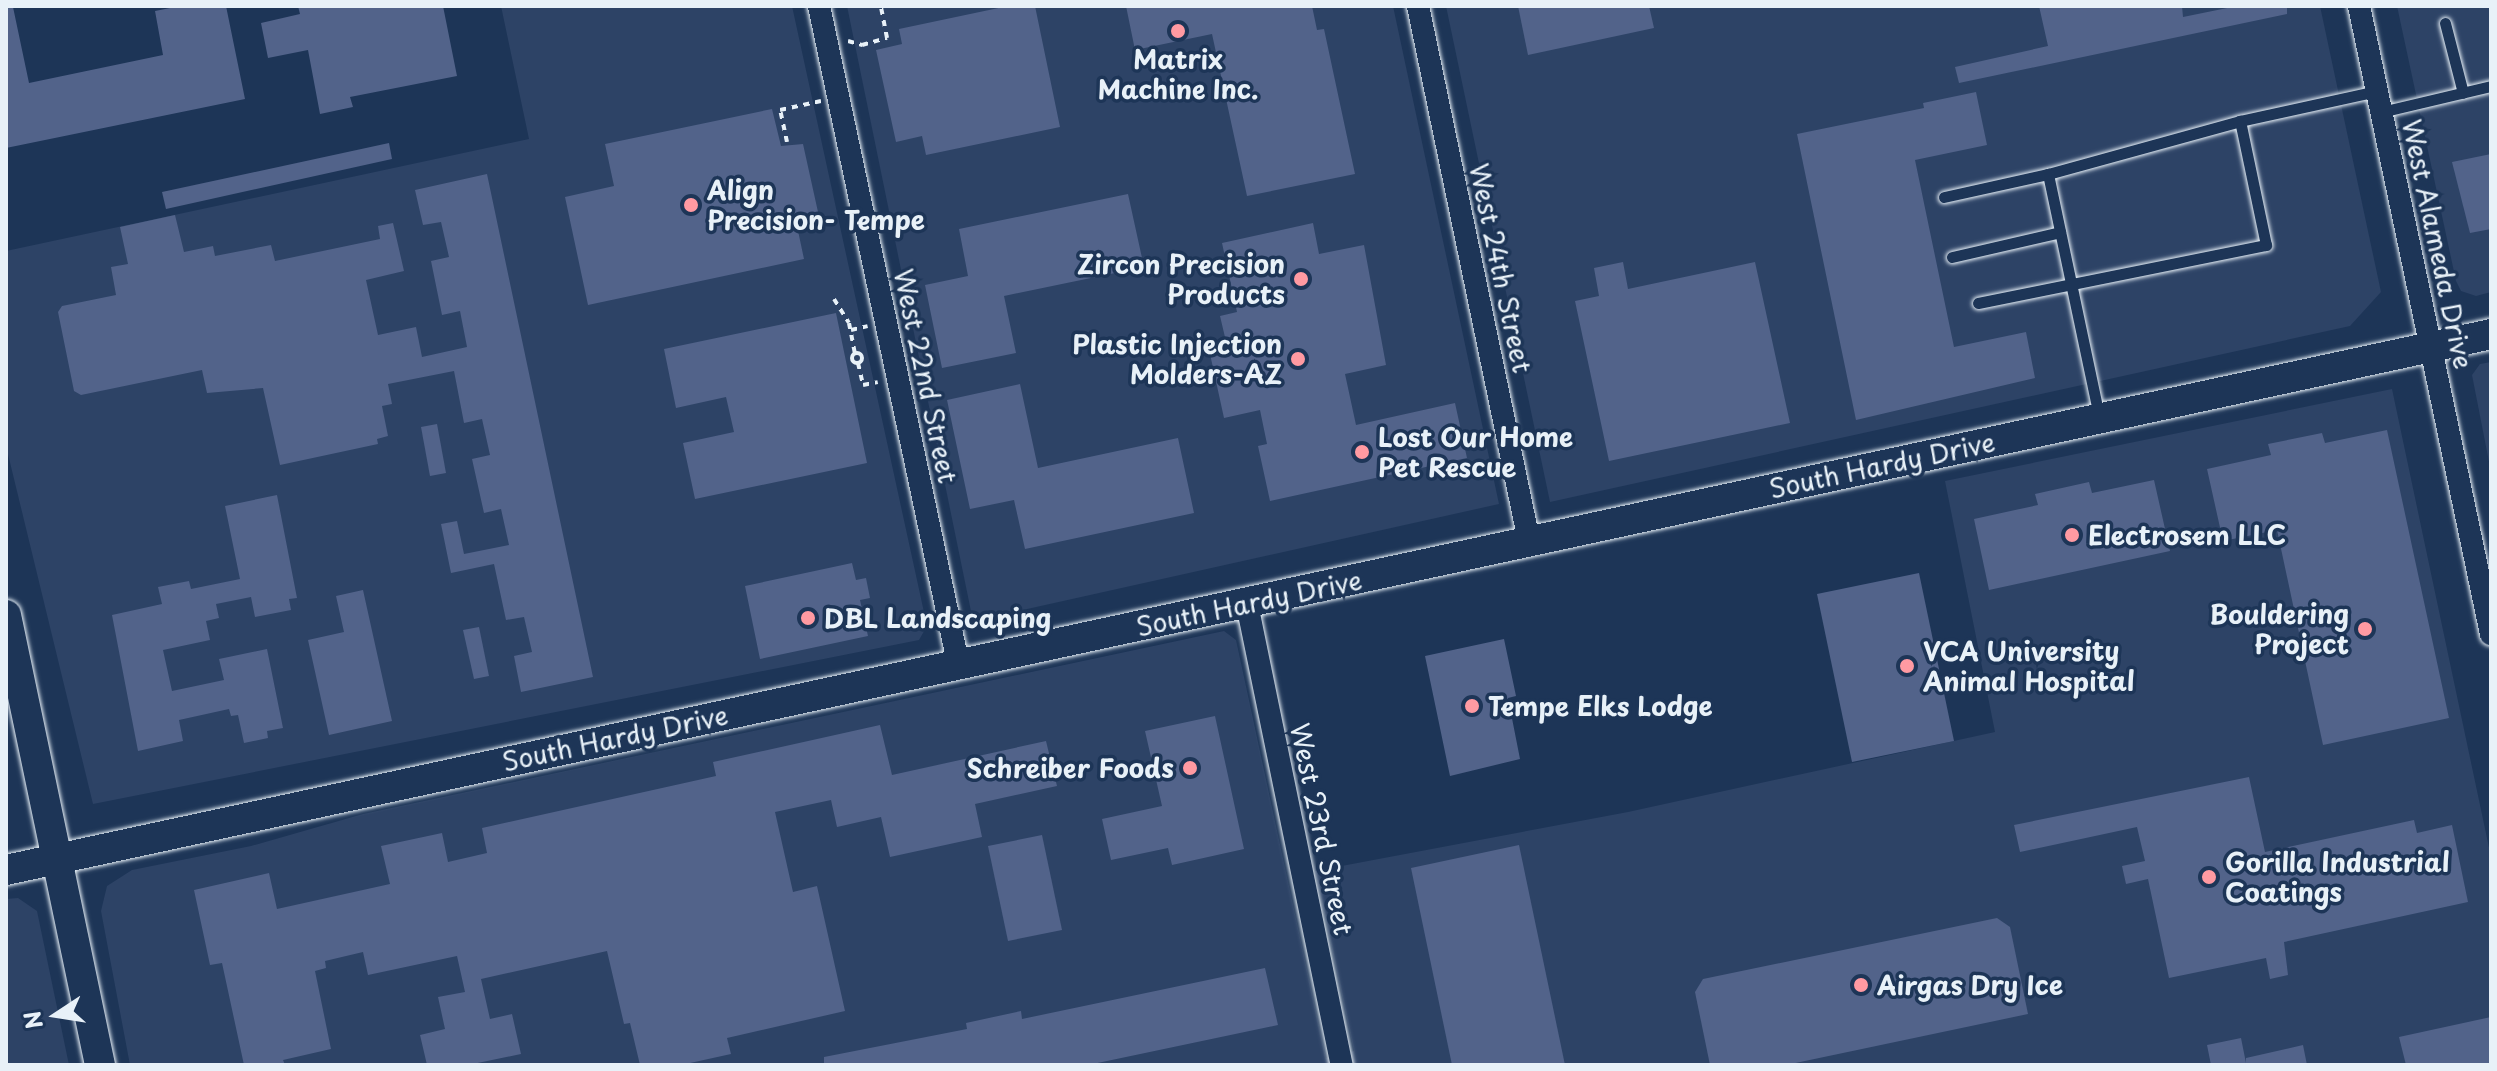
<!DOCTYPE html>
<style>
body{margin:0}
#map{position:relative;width:2497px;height:1071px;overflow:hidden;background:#1d3557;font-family:"Playpen Sans",sans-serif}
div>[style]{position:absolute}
.built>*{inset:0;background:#2d4366}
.building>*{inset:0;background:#52638a}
.path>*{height:4px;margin-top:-2px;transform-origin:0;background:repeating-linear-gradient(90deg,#e8f1f8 0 6px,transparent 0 12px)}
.path>.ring{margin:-2px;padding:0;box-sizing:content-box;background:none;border:4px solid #e8f1f8;border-radius:50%}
.roads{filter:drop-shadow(0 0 2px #e8f1f8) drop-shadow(0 0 2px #e8f1f8)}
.lane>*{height:11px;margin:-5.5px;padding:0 5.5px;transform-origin:5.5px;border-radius:5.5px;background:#1d3557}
.street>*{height:22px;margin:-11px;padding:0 11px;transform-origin:11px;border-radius:11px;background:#1d3557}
.secondary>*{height:30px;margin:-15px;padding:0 15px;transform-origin:15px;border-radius:15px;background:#1d3557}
.dots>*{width:22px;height:22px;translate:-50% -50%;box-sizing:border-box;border:4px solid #1d3557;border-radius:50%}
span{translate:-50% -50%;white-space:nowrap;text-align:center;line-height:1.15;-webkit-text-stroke:7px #1d3557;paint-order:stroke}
.poi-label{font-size:26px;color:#e8f1f8;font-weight:700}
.left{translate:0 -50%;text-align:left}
.right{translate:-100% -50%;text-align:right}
.street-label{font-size:26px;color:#e8f1f8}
.frame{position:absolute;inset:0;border:8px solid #e8f1f8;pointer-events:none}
.north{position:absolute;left:16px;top:975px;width:80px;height:80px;-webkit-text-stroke:6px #1d3557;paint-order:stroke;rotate:258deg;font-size:22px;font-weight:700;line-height:32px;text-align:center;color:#e8f1f8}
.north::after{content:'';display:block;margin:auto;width:28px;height:36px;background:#e8f1f8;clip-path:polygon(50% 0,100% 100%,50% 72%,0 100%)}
</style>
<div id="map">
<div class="built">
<i style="clip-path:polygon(501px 6px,792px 6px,927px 626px,919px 640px,93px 804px,6px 446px,6px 251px,529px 139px)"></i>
<i style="clip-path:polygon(847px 6px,1393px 6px,1499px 504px,973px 621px)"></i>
<i style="clip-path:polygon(1446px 6px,2320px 6px,2381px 292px,2350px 326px,1550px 502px)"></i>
<i style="clip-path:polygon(2397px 6px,2491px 6px,2491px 292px,2476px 296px,2461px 291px,2456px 281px)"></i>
<i style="clip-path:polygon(2491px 362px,2491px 472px,2472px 375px,2480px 364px)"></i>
<i style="clip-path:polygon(2392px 389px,2491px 857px,2491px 1065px,130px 1065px,101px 911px,107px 886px,132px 870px,251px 846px,363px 814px,1224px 631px,1236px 640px,1326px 1058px,1354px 1051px,1315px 871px,1628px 812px,1995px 732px,1945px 481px)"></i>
<i style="clip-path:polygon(18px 898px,37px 911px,69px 1065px,6px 1065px,6px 899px)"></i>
</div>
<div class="building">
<i style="clip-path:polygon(180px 6px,226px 6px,245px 99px,6px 148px,6px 8px,13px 7px,29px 83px,163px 55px,155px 11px)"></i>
<i style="clip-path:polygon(298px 6px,443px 6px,457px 76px,350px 97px,353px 107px,320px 114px,308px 50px,268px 58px,261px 23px,300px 14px)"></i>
<i style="clip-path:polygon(1008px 6px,1035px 6px,1060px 127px,926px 155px,922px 136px,896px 142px,876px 50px,902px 44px,899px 29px)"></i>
<i style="clip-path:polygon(1126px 6px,1312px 6px,1317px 30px,1324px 29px,1355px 174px,1247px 196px,1212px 34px,1135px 50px)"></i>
<i style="clip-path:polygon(1518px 6px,1649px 6px,1654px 28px,1528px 55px)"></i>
<i style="clip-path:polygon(2039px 6px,2182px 6px,2183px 17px,2237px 6px,2287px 6px,2287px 14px,1959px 83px,1955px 67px,2048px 46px)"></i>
<i style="clip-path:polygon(1976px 92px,1987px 145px,1915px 160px,1954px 347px,2026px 332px,2035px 378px,1856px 420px,1797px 134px,1924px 108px,1923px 103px)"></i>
<i style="clip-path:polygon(772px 109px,781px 146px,803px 144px,818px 212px,812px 214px,813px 223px,797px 226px,804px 259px,588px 305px,565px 197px,614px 186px,605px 144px)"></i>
<i style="clip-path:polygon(389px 143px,392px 159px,166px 209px,162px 192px)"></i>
<i style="clip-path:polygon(2491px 154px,2491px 229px,2470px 233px,2452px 162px)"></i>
<i style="clip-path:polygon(487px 174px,593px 677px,521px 692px,514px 656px,532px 652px,524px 617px,506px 620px,494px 564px,451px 573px,441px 524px,457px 521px,464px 554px,509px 545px,501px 509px,484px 513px,472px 459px,490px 455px,482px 419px,464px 423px,454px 371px,388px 384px,392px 404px,382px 406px,388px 436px,377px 439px,378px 444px,280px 465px,263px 388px,207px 393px,202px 370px,81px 395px,74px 391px,58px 312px,62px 306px,116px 295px,111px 267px,128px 264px,120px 227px,175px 215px,184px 252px,213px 246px,215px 256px,271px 245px,275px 261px,380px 239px,378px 226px,393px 223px,404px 271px,366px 280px,378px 335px,416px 327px,422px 357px,467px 347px,460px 311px,442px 315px,431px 261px,449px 257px,441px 222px,423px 225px,415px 190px)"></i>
<i style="clip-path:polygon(1128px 194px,1144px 267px,1004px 296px,1016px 353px,942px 368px,925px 285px,968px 276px,959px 229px)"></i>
<i style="clip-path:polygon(1313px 223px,1319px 254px,1364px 245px,1386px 365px,1345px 374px,1356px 425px,1455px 403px,1467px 458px,1270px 501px,1258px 446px,1267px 444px,1260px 410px,1224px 418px,1210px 354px,1228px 350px,1220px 316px,1237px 312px,1222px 243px)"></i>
<i style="clip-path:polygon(1623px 262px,1628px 289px,1755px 262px,1790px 423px,1609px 461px,1575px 301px,1599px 296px,1594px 268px)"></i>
<i style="clip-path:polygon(836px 313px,867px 463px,695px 499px,683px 443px,734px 432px,726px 397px,676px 408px,664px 349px)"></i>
<i style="clip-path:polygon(1020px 384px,1038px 468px,1178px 438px,1194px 513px,1025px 549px,1014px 500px,970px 509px,947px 400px)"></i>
<i style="clip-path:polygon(437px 424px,446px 473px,430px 476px,421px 427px)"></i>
<i style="clip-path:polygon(2387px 430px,2449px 718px,2323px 745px,2277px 530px,2223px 541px,2207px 469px,2271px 455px,2268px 444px,2322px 433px,2325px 443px)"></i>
<i style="clip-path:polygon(2154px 480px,2170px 551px,1989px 590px,1974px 519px,2038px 505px,2035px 494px,2089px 482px,2092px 493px)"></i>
<i style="clip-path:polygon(277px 495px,297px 598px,289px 599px,291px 610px,255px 617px,251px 597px,216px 604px,219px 618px,206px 621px,210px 640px,163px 650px,172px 691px,224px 680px,219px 659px,267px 649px,283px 728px,267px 731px,268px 738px,244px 743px,238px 715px,231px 716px,229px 709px,179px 720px,183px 741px,138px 751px,112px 615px,162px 604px,158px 587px,189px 581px,191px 589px,240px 579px,225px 506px)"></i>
<i style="clip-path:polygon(852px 563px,856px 580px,866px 578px,870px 598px,860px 600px,868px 636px,760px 659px,745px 586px)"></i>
<i style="clip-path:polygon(1919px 573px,1954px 741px,1852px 762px,1817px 594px)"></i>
<i style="clip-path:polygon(363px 590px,392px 721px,329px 735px,308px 640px,344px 632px,336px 596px)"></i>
<i style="clip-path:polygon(479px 627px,489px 676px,474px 679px,463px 630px)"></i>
<i style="clip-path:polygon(1504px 639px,1516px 696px,1508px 698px,1520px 759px,1450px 776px,1425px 656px)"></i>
<i style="clip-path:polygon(1215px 716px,1244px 849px,1172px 865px,1168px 848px,1111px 860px,1102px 819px,1162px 806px,1145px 731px)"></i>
<i style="clip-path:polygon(880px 725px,892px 775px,1046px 741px,1057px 786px,975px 804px,982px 837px,890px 857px,881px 817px,837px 827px,831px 800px,775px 812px,793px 892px,817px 886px,845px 1011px,727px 1038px,731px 1054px,681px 1065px,640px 1065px,630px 1023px,624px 1024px,607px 951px,481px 979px,490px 1019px,512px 1014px,521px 1054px,468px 1065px,427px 1065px,420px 1035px,445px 1029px,438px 997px,465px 992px,457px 956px,368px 975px,363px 952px,325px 961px,326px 968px,315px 971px,331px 1049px,283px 1060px,285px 1065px,244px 1065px,222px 963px,210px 965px,194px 890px,269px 873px,277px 909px,390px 884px,381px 846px,442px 833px,448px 862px,487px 853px,482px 828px,716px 776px,713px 762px)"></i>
<i style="clip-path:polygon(2249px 777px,2265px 852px,2414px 820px,2417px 833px,2452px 825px,2468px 902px,2284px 942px,2288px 975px,2270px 979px,2266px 958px,2169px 978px,2148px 879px,2126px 884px,2122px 866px,2145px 861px,2137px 827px,2020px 852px,2014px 825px)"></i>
<i style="clip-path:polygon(1042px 835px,1062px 930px,1008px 941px,988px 846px)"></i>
<i style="clip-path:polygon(1519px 845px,1565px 1065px,1452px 1065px,1411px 868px)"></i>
<i style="clip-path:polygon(1997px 918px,2010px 927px,2028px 1014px,1786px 1065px,1710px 1065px,1695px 992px,1703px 979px)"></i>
<i style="clip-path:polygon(1265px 968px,1278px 1025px,1088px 1065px,824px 1065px,824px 1057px,967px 1029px,966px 1023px,1021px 1011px,1022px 1019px)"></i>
<i style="clip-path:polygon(2491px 1017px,2491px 1065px,2406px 1065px,2399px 1037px)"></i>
<i style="clip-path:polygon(2241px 1038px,2246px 1063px,2246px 1058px,2303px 1045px,2307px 1065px,2211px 1065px,2207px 1045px)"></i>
</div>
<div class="path">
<i style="left:848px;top:41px;width:15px;rotate:16deg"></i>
<i style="left:862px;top:45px;width:26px;rotate:-16deg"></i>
<i style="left:887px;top:38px;width:33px;rotate:-101deg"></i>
<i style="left:787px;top:142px;width:33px;rotate:-102deg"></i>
<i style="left:780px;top:110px;width:42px;rotate:-12.4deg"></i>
<i style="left:834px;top:299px;width:28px;rotate:58deg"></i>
<i style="left:849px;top:323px;width:32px;rotate:79deg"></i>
<i style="left:851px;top:330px;width:17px;rotate:-13deg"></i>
<i class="ring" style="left:852px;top:353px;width:6px;height:6px"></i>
<i style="left:858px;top:363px;width:23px;rotate:77deg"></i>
<i style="left:863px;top:385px;width:15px;rotate:-11deg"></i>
</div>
<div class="roads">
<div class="lane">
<i style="left:2445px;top:23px;width:72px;rotate:75.6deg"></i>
<i style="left:2381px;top:112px;width:113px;rotate:-13.3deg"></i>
<i style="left:2048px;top:174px;width:199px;rotate:-15.4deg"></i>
<i style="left:2240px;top:121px;width:140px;rotate:-12.4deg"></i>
<i style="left:1944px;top:197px;width:107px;rotate:-12.5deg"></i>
<i style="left:2048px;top:174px;width:248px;rotate:78.1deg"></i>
<i style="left:1952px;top:257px;width:111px;rotate:-13deg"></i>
<i style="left:1978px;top:303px;width:294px;rotate:-11.4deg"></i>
<i style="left:2266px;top:245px;width:127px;rotate:-101.8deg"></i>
</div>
<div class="street">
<i style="left:819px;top:6px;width:672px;rotate:78.05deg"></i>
<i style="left:1418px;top:6px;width:546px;rotate:78.28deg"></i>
<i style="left:2359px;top:6px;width:642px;rotate:78.13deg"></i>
<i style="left:1247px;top:604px;width:471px;rotate:78.4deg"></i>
</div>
<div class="secondary">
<i style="left:6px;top:615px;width:460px;rotate:78.2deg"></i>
<i style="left:6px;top:870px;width:2542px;rotate:-12.17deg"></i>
</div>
</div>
<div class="dots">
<i style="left:1178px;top:31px;background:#ff9aa2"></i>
<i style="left:691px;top:205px;background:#ff9aa2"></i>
<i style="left:1301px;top:279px;background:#ff9aa2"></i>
<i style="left:1298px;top:359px;background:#ff9aa2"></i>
<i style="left:1362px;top:452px;background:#ff9aa2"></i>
<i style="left:2072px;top:535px;background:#ff9aa2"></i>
<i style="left:808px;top:618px;background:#ff9aa2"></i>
<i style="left:2365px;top:629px;background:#ff9aa2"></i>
<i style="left:1907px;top:666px;background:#ff9aa2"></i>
<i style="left:1472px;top:706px;background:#ff9aa2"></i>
<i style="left:1190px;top:768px;background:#ff9aa2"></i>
<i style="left:2209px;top:877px;background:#ff9aa2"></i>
<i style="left:1861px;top:985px;background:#ff9aa2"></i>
</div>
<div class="poi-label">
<span style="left:1178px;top:74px">Matrix<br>Machine Inc.</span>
<span class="left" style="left:707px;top:205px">Align<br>Precision- Tempe</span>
<span class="right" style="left:1285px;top:279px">Zircon Precision<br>Products</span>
<span class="right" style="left:1282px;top:359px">Plastic Injection<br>Molders-AZ</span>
<span class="left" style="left:1378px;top:452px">Lost Our Home<br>Pet Rescue</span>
<span class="left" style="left:2088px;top:535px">Electrosem LLC</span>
<span class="right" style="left:2349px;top:629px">Bouldering<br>Project</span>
<span class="left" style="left:824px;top:618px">DBL Landscaping</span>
<span class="left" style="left:1923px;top:666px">VCA University<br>Animal Hospital</span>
<span class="left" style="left:1488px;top:706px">Tempe Elks Lodge</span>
<span class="right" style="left:1174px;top:768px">Schreiber Foods</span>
<span class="left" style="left:2225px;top:877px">Gorilla Industrial<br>Coatings</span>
<span class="left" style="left:1877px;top:985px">Airgas Dry Ice</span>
</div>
<div class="street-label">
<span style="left:2438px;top:244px;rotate:78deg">West Alameda Drive</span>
<span style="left:1501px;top:268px;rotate:78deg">West 24th Street</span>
<span style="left:926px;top:376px;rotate:78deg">West 22nd Street</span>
<span style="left:1882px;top:465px;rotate:-12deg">South Hardy Drive</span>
<span style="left:1249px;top:603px;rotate:-12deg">South Hardy Drive</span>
<span style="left:615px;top:738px;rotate:-12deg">South Hardy Drive</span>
<span style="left:1322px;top:829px;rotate:78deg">West 23rd Street</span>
</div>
<div class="frame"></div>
<div class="north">N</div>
</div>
